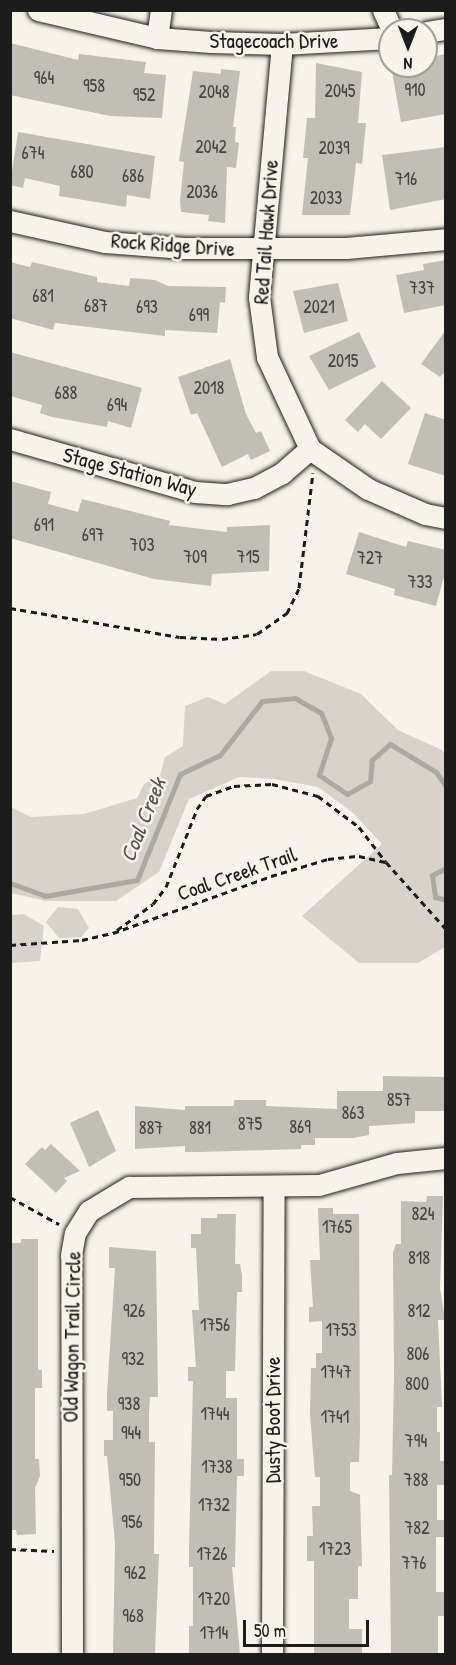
<!DOCTYPE html>
<style>
body{margin:0}
#map{position:relative;width:456px;height:1665px;overflow:hidden;background:#f7f3e8;font-family:"Patrick Hand",sans-serif}
div>[style]{position:absolute}
.green>*{inset:0;background:#d7d3cb}
.stream>*{height:5px;margin:-2.5px;padding:0 2.5px;transform-origin:2.5px;border-radius:2.5px;background:#aca9a2}
.building>*{inset:0;background:#c0beb5}
.path>*{height:3px;margin-top:-1.5px;transform-origin:0;background:repeating-linear-gradient(90deg,#1c1c1c 0 6px,transparent 0 10.5px)}
.roads{filter:drop-shadow(0 0 2px #1c1c1c) drop-shadow(0 0 2px #1c1c1c)}
.minor>*{height:21px;margin:-10.5px;padding:0 10.5px;transform-origin:10.5px;border-radius:10.5px;background:#f7f3e8}
span{translate:-50% -50%;white-space:nowrap;text-align:center;line-height:1.15;-webkit-text-stroke:5px #f7f3e8;paint-order:stroke}
.number-label{font-size:18px;color:#454442}
.number-label span{-webkit-text-stroke-width:0}
.street-label{font-size:21px;color:#1c1c1c}
.water-label{font-size:22px;color:#565452;font-style:italic}
.frame{position:absolute;inset:0;border:12px solid #1c1c1c;pointer-events:none}
.north{position:absolute;left:378px;top:18px;width:60px;height:60px;box-sizing:border-box;background:#f7f3e8;border:2px solid #9f9d96;border-radius:50%;rotate:180deg;font-size:16px;font-weight:700;line-height:24px;text-align:center;color:#1c1c1c}
.north::after{content:'';display:block;margin:auto;width:21px;height:27px;background:#1c1c1c;clip-path:polygon(50% 0,100% 100%,50% 72%,0 100%)}
.scale{position:absolute;left:243px;top:1620px;width:126px;height:27px;box-sizing:border-box;border:3px solid #1c1c1c;border-top:0;padding-left:8px;font-size:18px;line-height:21px;white-space:nowrap;color:#1c1c1c;-webkit-text-stroke:4px #f7f3e8;paint-order:stroke}
</style>
<div id="map">
<div class="green">
<i style="clip-path:polygon(271px 671px,304px 671px,361px 694px,398px 730px,442px 750px,446px 756px,445px 947px,418px 963px,359px 963px,302px 916px,382px 844px,352px 812px,318px 787px,274px 779px,239px 777px,189px 799px,159px 872px,116px 901px,46px 901px,11px 893px,11px 807px,31px 817px,84px 814px,137px 798px,144px 784px,160px 776px,165px 757px,183px 746px,185px 706px,208px 697px,225px 704px)"></i>
<i style="clip-path:polygon(58px 907px,78px 909px,89px 928px,81px 937px,59px 938px,46px 922px)"></i>
<i style="clip-path:polygon(24px 914px,44px 926px,40px 961px,11px 963px,11px 915px)"></i>
</div>
<div class="stream">
<i style="left:446px;top:868px;width:16px;rotate:153deg"></i>
<i style="left:432px;top:875px;width:22px;rotate:82deg"></i>
<i style="left:435px;top:897px;width:11px;rotate:15deg"></i>
<i style="left:10px;top:883px;width:37px;rotate:20deg"></i>
<i style="left:45px;top:896px;width:93px;rotate:-9.9deg"></i>
<i style="left:137px;top:880px;width:114px;rotate:-67.9deg"></i>
<i style="left:180px;top:774px;width:44px;rotate:-25.4deg"></i>
<i style="left:220px;top:755px;width:68px;rotate:-52.1deg"></i>
<i style="left:262px;top:701px;width:33px;rotate:-5deg"></i>
<i style="left:295px;top:698px;width:30px;rotate:30deg"></i>
<i style="left:321px;top:713px;width:27px;rotate:68deg"></i>
<i style="left:331px;top:738px;width:39px;rotate:108deg"></i>
<i style="left:319px;top:775px;width:34px;rotate:34deg"></i>
<i style="left:347px;top:794px;width:26px;rotate:-29deg"></i>
<i style="left:370px;top:781px;width:21px;rotate:-85deg"></i>
<i style="left:372px;top:760px;width:24px;rotate:-42deg"></i>
<i style="left:390px;top:744px;width:54px;rotate:31.3deg"></i>
<i style="left:436px;top:772px;width:18px;rotate:56deg"></i>
</div>
<div class="building">
<i style="clip-path:polygon(10px 43px,78px 60px,79px 54px,146px 62px,144px 73px,166px 75px,162px 118px,110px 116px,10px 95px)"></i>
<i style="clip-path:polygon(446px 54px,446px 114px,401px 122px,391px 66px,426px 66px,426px 58px)"></i>
<i style="clip-path:polygon(316px 63px,362px 72px,358px 123px,366px 123px,362px 164px,356px 163px,350px 215px,302px 215px,308px 158px,303px 158px,307px 118px,315px 118px)"></i>
<i style="clip-path:polygon(221px 69px,240px 71px,233px 127px,236px 127px,235px 142px,239px 143px,236px 168px,227px 167px,225px 223px,208px 221px,209px 215px,181px 212px,180px 200px,184px 162px,179px 161px,193px 71px,221px 74px)"></i>
<i style="clip-path:polygon(18px 132px,155px 156px,150px 199px,127px 195px,126px 207px,59px 196px,60px 186px,25px 178px,23px 188px,10px 185px)"></i>
<i style="clip-path:polygon(446px 147px,446px 199px,390px 210px,382px 155px)"></i>
<i style="clip-path:polygon(446px 260px,446px 305px,404px 313px,396px 275px,424px 270px,423px 264px)"></i>
<i style="clip-path:polygon(10px 262px,30px 267px,32px 262px,97px 277px,97px 282px,129px 286px,130px 278px,155px 280px,168px 286px,226px 287px,225px 303px,220px 302px,217px 333px,165px 330px,165px 336px,55px 323px,53px 330px,10px 318px)"></i>
<i style="clip-path:polygon(338px 283px,348px 321px,304px 333px,293px 291px)"></i>
<i style="clip-path:polygon(446px 330px,446px 371px,440px 377px,421px 364px)"></i>
<i style="clip-path:polygon(359px 332px,376px 367px,329px 390px,309px 356px)"></i>
<i style="clip-path:polygon(10px 352px,142px 388px,131px 428px,108px 421px,107px 427px,52px 417px,40px 413px,42px 405px,10px 396px)"></i>
<i style="clip-path:polygon(230px 359px,246px 414px,256px 433px,261px 431px,270px 451px,251px 460px,248px 454px,222px 467px,197px 413px,191px 415px,178px 377px)"></i>
<i style="clip-path:polygon(382px 381px,411px 408px,381px 439px,365px 424px,358px 432px,345px 420px)"></i>
<i style="clip-path:polygon(425px 413px,446px 420px,446px 476px,408px 464px)"></i>
<i style="clip-path:polygon(10px 481px,51px 492px,48px 504px,78px 512px,82px 499px,170px 521px,169px 525px,227px 532px,227px 527px,270px 525px,269px 571px,212px 574px,211px 586px,154px 579px,10px 538px)"></i>
<i style="clip-path:polygon(359px 532px,406px 547px,408px 541px,446px 550px,446px 569px,436px 606px,394px 595px,395px 589px,346px 574px)"></i>
<i style="clip-path:polygon(383px 1076px,446px 1077px,446px 1111px,415px 1111px,415px 1123px,369px 1126px,369px 1135px,353px 1138px,315px 1138px,315px 1145px,301px 1145px,301px 1149px,201px 1152px,185px 1152px,185px 1146px,135px 1149px,135px 1106px,185px 1110px,185px 1106px,234px 1106px,234px 1100px,266px 1100px,266px 1106px,337px 1109px,337px 1091px,383px 1091px)"></i>
<i style="clip-path:polygon(98px 1110px,116px 1151px,89px 1167px,70px 1123px)"></i>
<i style="clip-path:polygon(51px 1144px,80px 1171px,64px 1178px,67px 1181px,56px 1193px,25px 1164px,42px 1147px,45px 1150px)"></i>
<i style="clip-path:polygon(427px 1196px,443px 1196px,440px 1288px,445px 1320px,438px 1320px,442px 1407px,437px 1407px,437px 1432px,440px 1432px,440px 1461px,444px 1461px,444px 1485px,437px 1485px,437px 1520px,445px 1520px,445px 1537px,436px 1537px,436px 1592px,444px 1592px,444px 1616px,438px 1616px,438px 1654px,391px 1654px,389px 1475px,392px 1475px,394px 1374px,393px 1252px,396px 1244px,401px 1244px,401px 1201px,426px 1202px)"></i>
<i style="clip-path:polygon(318px 1208px,333px 1208px,333px 1214px,359px 1214px,360px 1431px,359px 1462px,350px 1462px,350px 1491px,360px 1495px,362px 1566px,358px 1566px,358px 1599px,349px 1599px,349px 1629px,362px 1629px,362px 1654px,314px 1654px,314px 1561px,307px 1561px,307px 1536px,313px 1536px,312px 1506px,320px 1506px,320px 1477px,315px 1477px,310px 1414px,311px 1368px,316px 1368px,316px 1353px,322px 1353px,322px 1321px,309px 1322px,309px 1307px,313px 1307px,310px 1260px,320px 1260px)"></i>
<i style="clip-path:polygon(217px 1214px,236px 1214px,235px 1264px,240px 1264px,242px 1275px,242px 1292px,237px 1292px,235px 1371px,226px 1371px,226px 1398px,237px 1398px,237px 1459px,244px 1459px,244px 1476px,237px 1476px,235px 1567px,232px 1567px,240px 1654px,189px 1654px,189px 1626px,193px 1626px,193px 1567px,189px 1567px,189px 1549px,193px 1381px,188px 1381px,188px 1367px,196px 1367px,192px 1310px,199px 1310px,196px 1248px,191px 1248px,191px 1234px,201px 1234px,201px 1218px,217px 1218px)"></i>
<i style="clip-path:polygon(21px 1239px,38px 1239px,38px 1370px,42px 1370px,42px 1388px,35px 1388px,35px 1459px,39px 1459px,40px 1476px,35px 1488px,36px 1534px,17px 1535px,16px 1530px,10px 1530px,10px 1243px,21px 1243px)"></i>
<i style="clip-path:polygon(109px 1247px,156px 1251px,158px 1397px,150px 1397px,149px 1413px,149px 1442px,155px 1442px,154px 1554px,159px 1554px,155px 1654px,113px 1654px,115px 1543px,107px 1456px,104px 1456px,104px 1440px,113px 1440px,113px 1411px,107px 1411px,107px 1393px,115px 1268px,109px 1268px)"></i>
</div>
<div class="path">
<i style="left:10px;top:608px;width:172px;rotate:9.7deg"></i>
<i style="left:180px;top:637px;width:42px;rotate:2.7deg"></i>
<i style="left:222px;top:639px;width:35px;rotate:-8deg"></i>
<i style="left:257px;top:634px;width:37px;rotate:-35deg"></i>
<i style="left:287px;top:613px;width:28px;rotate:-64deg"></i>
<i style="left:299px;top:588px;width:116px;rotate:-83.1deg"></i>
<i style="left:117px;top:930px;width:44px;rotate:-35.8deg"></i>
<i style="left:153px;top:904px;width:21px;rotate:-53deg"></i>
<i style="left:166px;top:887px;width:84px;rotate:-68.3deg"></i>
<i style="left:197px;top:809px;width:16px;rotate:-55deg"></i>
<i style="left:206px;top:796px;width:30px;rotate:-20deg"></i>
<i style="left:234px;top:786px;width:38px;rotate:-3deg"></i>
<i style="left:272px;top:784px;width:48px;rotate:14.6deg"></i>
<i style="left:318px;top:796px;width:51px;rotate:37.1deg"></i>
<i style="left:359px;top:827px;width:44px;rotate:52.4deg"></i>
<i style="left:10px;top:945px;width:72px;rotate:-4deg"></i>
<i style="left:82px;top:940px;width:32px;rotate:-13deg"></i>
<i style="left:113px;top:933px;width:168px;rotate:-19.8deg"></i>
<i style="left:271px;top:876px;width:59px;rotate:-16.6deg"></i>
<i style="left:328px;top:859px;width:31px;rotate:-6deg"></i>
<i style="left:359px;top:856px;width:28px;rotate:13deg"></i>
<i style="left:386px;top:862px;width:90px;rotate:48.2deg"></i>
<i style="left:10px;top:1197px;width:56px;rotate:28.9deg"></i>
<i style="left:10px;top:1549px;width:44px;rotate:2.6deg"></i>
</div>
<div class="roads">
<div class="minor">
<i style="left:38px;top:10px;width:122px;rotate:13.2deg"></i>
<i style="left:157px;top:38px;width:54px;rotate:4.2deg"></i>
<i style="left:211px;top:42px;width:71px;rotate:1.6deg"></i>
<i style="left:282px;top:44px;width:108px;rotate:-3.2deg"></i>
<i style="left:383px;top:10px;width:22px;rotate:66deg"></i>
<i style="left:426px;top:32px;width:20px;rotate:-9deg"></i>
<i style="left:157px;top:38px;width:28px;rotate:-82deg"></i>
<i style="left:282px;top:44px;width:254px;rotate:95.2deg"></i>
<i style="left:259px;top:297px;width:61px;rotate:82.4deg"></i>
<i style="left:267px;top:357px;width:102px;rotate:64.9deg"></i>
<i style="left:310px;top:449px;width:70px;rotate:34.6deg"></i>
<i style="left:368px;top:489px;width:62px;rotate:23.7deg"></i>
<i style="left:425px;top:514px;width:21px;rotate:11deg"></i>
<i style="left:10px;top:221px;width:97px;rotate:12.5deg"></i>
<i style="left:105px;top:242px;width:79px;rotate:4.3deg"></i>
<i style="left:184px;top:248px;width:162px"></i>
<i style="left:346px;top:248px;width:100px;rotate:-5.1deg"></i>
<i style="left:10px;top:439px;width:192px;rotate:16deg"></i>
<i style="left:195px;top:492px;width:32px;rotate:4deg"></i>
<i style="left:227px;top:494px;width:28px;rotate:-13deg"></i>
<i style="left:254px;top:488px;width:32px;rotate:-28deg"></i>
<i style="left:282px;top:473px;width:37px;rotate:-41deg"></i>
<i style="left:72px;top:1654px;width:399px;rotate:-90.1deg"></i>
<i style="left:71px;top:1255px;width:22px;rotate:-80deg"></i>
<i style="left:75px;top:1233px;width:26px;rotate:-58deg"></i>
<i style="left:89px;top:1211px;width:47px;rotate:-31deg"></i>
<i style="left:129px;top:1187px;width:190px;rotate:-0.6deg"></i>
<i style="left:319px;top:1185px;width:81px;rotate:-15.8deg"></i>
<i style="left:397px;top:1163px;width:49px;rotate:-5.8deg"></i>
<i style="left:272px;top:1654px;width:468px;rotate:-89.8deg"></i>
</div>
</div>
<div class="number-label">
<span style="left:44px;top:78px">964</span>
<span style="left:94px;top:86px">958</span>
<span style="left:415px;top:90px">910</span>
<span style="left:340px;top:91px">2045</span>
<span style="left:214px;top:92px">2048</span>
<span style="left:144px;top:95px">952</span>
<span style="left:211px;top:147px">2042</span>
<span style="left:334px;top:148px">2039</span>
<span style="left:33px;top:153px">674</span>
<span style="left:82px;top:172px">680</span>
<span style="left:133px;top:176px">686</span>
<span style="left:406px;top:179px">716</span>
<span style="left:202px;top:192px">2036</span>
<span style="left:326px;top:198px">2033</span>
<span style="left:422px;top:288px">737</span>
<span style="left:43px;top:296px">681</span>
<span style="left:96px;top:306px">687</span>
<span style="left:147px;top:307px">693</span>
<span style="left:319px;top:307px">2021</span>
<span style="left:199px;top:315px">699</span>
<span style="left:343px;top:361px">2015</span>
<span style="left:209px;top:388px">2018</span>
<span style="left:66px;top:393px">688</span>
<span style="left:117px;top:405px">694</span>
<span style="left:44px;top:525px">691</span>
<span style="left:93px;top:535px">697</span>
<span style="left:142px;top:545px">703</span>
<span style="left:195px;top:557px">709</span>
<span style="left:248px;top:557px">715</span>
<span style="left:370px;top:558px">727</span>
<span style="left:420px;top:582px">733</span>
<span style="left:399px;top:1100px">857</span>
<span style="left:353px;top:1113px">863</span>
<span style="left:250px;top:1124px">875</span>
<span style="left:300px;top:1127px">869</span>
<span style="left:151px;top:1128px">887</span>
<span style="left:200px;top:1128px">881</span>
<span style="left:423px;top:1214px">824</span>
<span style="left:337px;top:1227px">1765</span>
<span style="left:419px;top:1258px">818</span>
<span style="left:134px;top:1311px">926</span>
<span style="left:419px;top:1311px">812</span>
<span style="left:215px;top:1325px">1756</span>
<span style="left:341px;top:1330px">1753</span>
<span style="left:418px;top:1354px">806</span>
<span style="left:133px;top:1359px">932</span>
<span style="left:336px;top:1372px">1747</span>
<span style="left:417px;top:1384px">800</span>
<span style="left:129px;top:1404px">938</span>
<span style="left:215px;top:1414px">1744</span>
<span style="left:335px;top:1417px">1741</span>
<span style="left:131px;top:1433px">944</span>
<span style="left:416px;top:1441px">794</span>
<span style="left:217px;top:1467px">1738</span>
<span style="left:130px;top:1480px">950</span>
<span style="left:416px;top:1480px">788</span>
<span style="left:214px;top:1505px">1732</span>
<span style="left:132px;top:1522px">956</span>
<span style="left:417px;top:1528px">782</span>
<span style="left:335px;top:1549px">1723</span>
<span style="left:212px;top:1554px">1726</span>
<span style="left:414px;top:1563px">776</span>
<span style="left:135px;top:1573px">962</span>
<span style="left:214px;top:1599px">1720</span>
<span style="left:133px;top:1616px">968</span>
<span style="left:214px;top:1633px">1714</span>
</div>
<div class="street-label">
<span style="left:274px;top:41px">Stagecoach Drive</span>
<span style="left:266px;top:232px;rotate:-86deg">Red Tail Hawk Drive</span>
<span style="left:173px;top:245px;rotate:4deg">Rock Ridge Drive</span>
<span style="left:130px;top:472px;rotate:15deg">Stage Station Way</span>
<span style="left:237px;top:874px;rotate:-19deg">Coal Creek Trail</span>
<span style="left:72px;top:1337px;rotate:-89deg">Old Wagon Trail Circle</span>
<span style="left:273px;top:1420px;rotate:-90deg">Dusty Boot Drive</span>
</div>
<div class="water-label">
<span style="left:143px;top:820px;rotate:-68deg">Coal Creek</span>
</div>
<div class="frame"></div>
<div class="north">N</div>
<div class="scale">50 m</div>
</div>
